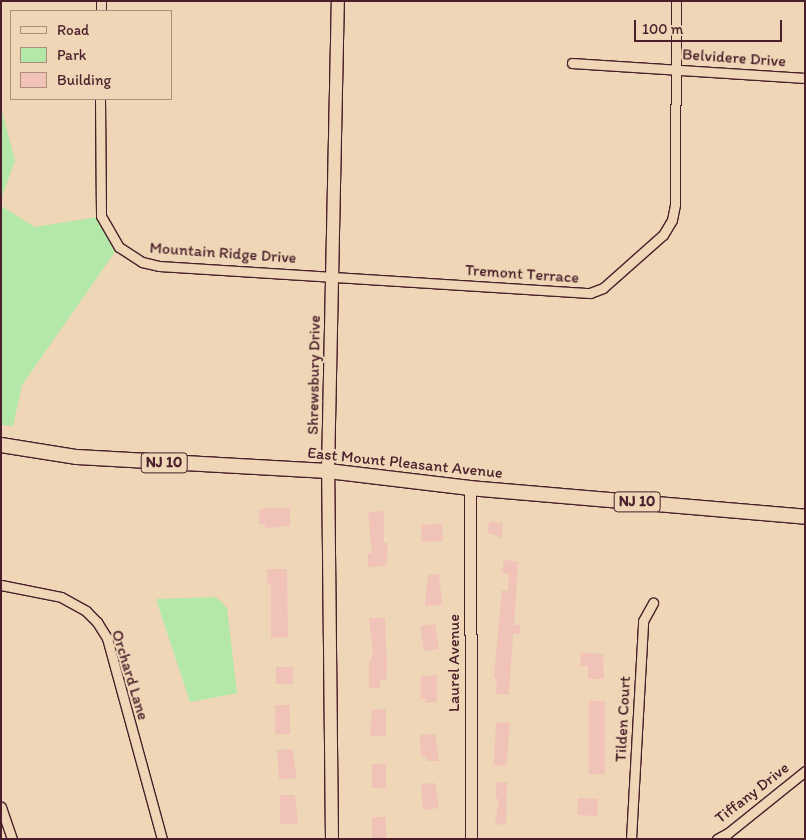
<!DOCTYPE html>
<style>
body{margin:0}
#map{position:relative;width:806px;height:840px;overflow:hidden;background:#eed6b6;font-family:Itim,sans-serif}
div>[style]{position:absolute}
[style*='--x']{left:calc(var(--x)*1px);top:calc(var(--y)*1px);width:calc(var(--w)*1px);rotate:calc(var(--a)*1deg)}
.green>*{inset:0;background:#b4e8a9}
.building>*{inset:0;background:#f1c2b8;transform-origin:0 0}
.roads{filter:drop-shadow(1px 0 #4a1f2b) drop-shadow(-1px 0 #4a1f2b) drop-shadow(0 1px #4a1f2b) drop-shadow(0 -1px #4a1f2b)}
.minor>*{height:9px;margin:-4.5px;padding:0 4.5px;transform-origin:4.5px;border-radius:4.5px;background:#eed6b6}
.tertiary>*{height:11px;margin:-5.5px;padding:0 5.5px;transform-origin:5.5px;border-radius:5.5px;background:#eed6b6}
.secondary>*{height:12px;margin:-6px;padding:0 6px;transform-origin:6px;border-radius:6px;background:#eed6b6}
.primary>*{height:14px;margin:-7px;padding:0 7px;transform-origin:7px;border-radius:7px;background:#eed6b6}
span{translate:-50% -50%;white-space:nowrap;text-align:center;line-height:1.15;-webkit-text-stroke:4.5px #eed6b6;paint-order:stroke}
.shield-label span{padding:1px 4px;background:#eed6b6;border:1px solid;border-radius:4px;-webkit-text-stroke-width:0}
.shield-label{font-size:15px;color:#4a1f2b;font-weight:700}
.street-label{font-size:16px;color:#4a1f2b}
.frame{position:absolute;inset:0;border:2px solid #4a1f2b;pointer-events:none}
.legend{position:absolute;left:10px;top:10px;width:162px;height:90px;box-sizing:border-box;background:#eed6b6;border:1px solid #ac8d7e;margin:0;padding:6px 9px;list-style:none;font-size:15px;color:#4a1f2b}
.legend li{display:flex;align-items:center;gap:10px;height:25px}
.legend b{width:25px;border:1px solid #ac8d7e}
.scale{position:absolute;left:634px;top:20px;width:148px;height:22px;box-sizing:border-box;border:2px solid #4a1f2b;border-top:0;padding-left:6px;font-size:15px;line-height:18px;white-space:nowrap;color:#4a1f2b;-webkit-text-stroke:4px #eed6b6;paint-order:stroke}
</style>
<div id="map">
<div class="green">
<div style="clip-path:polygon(1px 107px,15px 161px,1px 199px)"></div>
<div style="clip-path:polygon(1px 206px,35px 227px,98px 217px,117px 249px,22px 385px,13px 426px,1px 425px)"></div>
<div style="clip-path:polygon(216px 597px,227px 608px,237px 693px,190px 702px,156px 599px)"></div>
</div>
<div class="building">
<div style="clip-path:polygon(267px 508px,290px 508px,290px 526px,265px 528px,265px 524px,259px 524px,259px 510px)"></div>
<div style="clip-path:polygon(384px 511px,384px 543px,388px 543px,386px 566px,368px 567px,368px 553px,372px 553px,368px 512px)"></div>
<div style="clip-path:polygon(489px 522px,503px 523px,502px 538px,488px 533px)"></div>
<div style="left:442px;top:524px;width:17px;height:21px;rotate:87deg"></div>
<div style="clip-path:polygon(504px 560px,518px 562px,514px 625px,520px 625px,520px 634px,513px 634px,509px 695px,496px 694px,497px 678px,494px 678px,502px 590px,508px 591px,509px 574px,502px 573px)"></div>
<div style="clip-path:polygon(267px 569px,287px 569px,288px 637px,271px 638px,271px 584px,267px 584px)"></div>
<div style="clip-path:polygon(439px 574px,442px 605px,425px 606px,428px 575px)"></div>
<div style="clip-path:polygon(369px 618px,385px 618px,387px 666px,386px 680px,380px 680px,380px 688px,369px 688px,369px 664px,373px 654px)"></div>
<div style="left:435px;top:624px;width:25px;height:15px;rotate:81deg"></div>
<div style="clip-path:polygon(581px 653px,603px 654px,604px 679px,588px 679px,588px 666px,580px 666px)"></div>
<div style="left:293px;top:667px;width:17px;height:17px;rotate:90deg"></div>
<div style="clip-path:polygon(437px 675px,437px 702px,425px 703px,426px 699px,421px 698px,421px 676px)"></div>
<div style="left:589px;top:701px;width:16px;height:73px"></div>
<div style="left:275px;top:705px;width:15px;height:29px"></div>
<div style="clip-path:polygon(386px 709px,386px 736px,370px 736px,372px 710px)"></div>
<div style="clip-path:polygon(510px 722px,506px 766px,494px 765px,496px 723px)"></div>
<div style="clip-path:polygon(435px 734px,439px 761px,427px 761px,427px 757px,421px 757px,420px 735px)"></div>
<div style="clip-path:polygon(292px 749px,297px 778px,279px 779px,277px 750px)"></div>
<div style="left:372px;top:764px;width:14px;height:24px"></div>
<div style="clip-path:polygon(496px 782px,507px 782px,506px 825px,495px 824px,499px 799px,496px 799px)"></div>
<div style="clip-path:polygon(435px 783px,439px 808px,423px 810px,421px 784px)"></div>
<div style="clip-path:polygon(280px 795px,295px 795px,298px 824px,280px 824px)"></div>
<div style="left:578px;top:798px;width:20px;height:17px;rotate:3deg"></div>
<div style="left:372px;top:817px;width:14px;height:22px"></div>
</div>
<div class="roads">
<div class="minor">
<div style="--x:101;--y:11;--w:10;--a:-90"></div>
<div style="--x:572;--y:63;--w:233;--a:3.7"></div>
<div style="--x:100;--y:99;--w:117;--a:89.5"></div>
<div style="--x:101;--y:216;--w:36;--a:60"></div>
<div style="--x:119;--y:247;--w:27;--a:33"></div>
<div style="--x:142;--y:262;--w:17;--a:13"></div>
<div style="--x:159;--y:266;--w:432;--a:3.6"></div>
<div style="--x:590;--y:293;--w:14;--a:-21"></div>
<div style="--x:603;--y:288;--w:80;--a:-41.5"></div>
<div style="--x:663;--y:235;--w:17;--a:-59"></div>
<div style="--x:672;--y:220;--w:16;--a:-79"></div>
<div style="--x:675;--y:204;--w:203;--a:-89.7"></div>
<div style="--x:1;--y:585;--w:61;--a:11.3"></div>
<div style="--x:61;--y:597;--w:29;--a:29"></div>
<div style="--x:86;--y:611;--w:16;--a:45"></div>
<div style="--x:97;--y:622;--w:19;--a:58"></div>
<div style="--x:107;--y:638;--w:208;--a:74.7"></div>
<div style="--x:1;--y:807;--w:34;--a:71"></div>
<div style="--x:631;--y:839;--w:218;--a:-86.8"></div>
<div style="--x:643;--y:621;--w:21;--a:-61"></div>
<div style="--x:717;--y:839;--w:13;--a:-29"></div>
<div style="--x:728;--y:833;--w:99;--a:-38.8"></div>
</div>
<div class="tertiary">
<div style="--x:470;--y:488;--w:351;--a:89.8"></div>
</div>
<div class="secondary">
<div style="--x:332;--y:839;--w:368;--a:-90.6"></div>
<div style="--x:328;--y:471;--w:470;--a:-88.8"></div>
</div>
<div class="primary">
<div style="--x:1;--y:445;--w:77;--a:9"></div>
<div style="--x:77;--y:457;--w:251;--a:3.2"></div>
<div style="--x:328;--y:471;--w:143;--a:6.8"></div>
<div style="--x:470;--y:488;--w:336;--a:4.9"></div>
</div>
</div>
<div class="shield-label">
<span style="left:164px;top:463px">NJ 10</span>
<span style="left:637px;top:502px">NJ 10</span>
</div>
<div class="street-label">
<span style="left:734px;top:58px;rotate:4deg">Belvidere Drive</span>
<span style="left:223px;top:253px;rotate:4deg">Mountain Ridge Drive</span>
<span style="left:522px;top:274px;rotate:4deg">Tremont Terrace</span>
<span style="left:314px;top:375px;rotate:-89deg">Shrewsbury Drive</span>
<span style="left:405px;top:463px;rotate:6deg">East Mount Pleasant Avenue</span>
<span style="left:454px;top:663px;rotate:-90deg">Laurel Avenue</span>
<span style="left:130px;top:675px;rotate:73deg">Orchard Lane</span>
<span style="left:623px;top:719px;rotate:-87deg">Tilden Court</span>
<span style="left:752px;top:793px;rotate:-38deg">Tiffany Drive</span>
</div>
<div class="frame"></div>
<ul class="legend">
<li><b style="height:6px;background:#eed6b6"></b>Road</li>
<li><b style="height:14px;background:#b4e8a9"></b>Park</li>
<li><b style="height:14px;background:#f1c2b8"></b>Building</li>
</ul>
<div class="scale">100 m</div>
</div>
